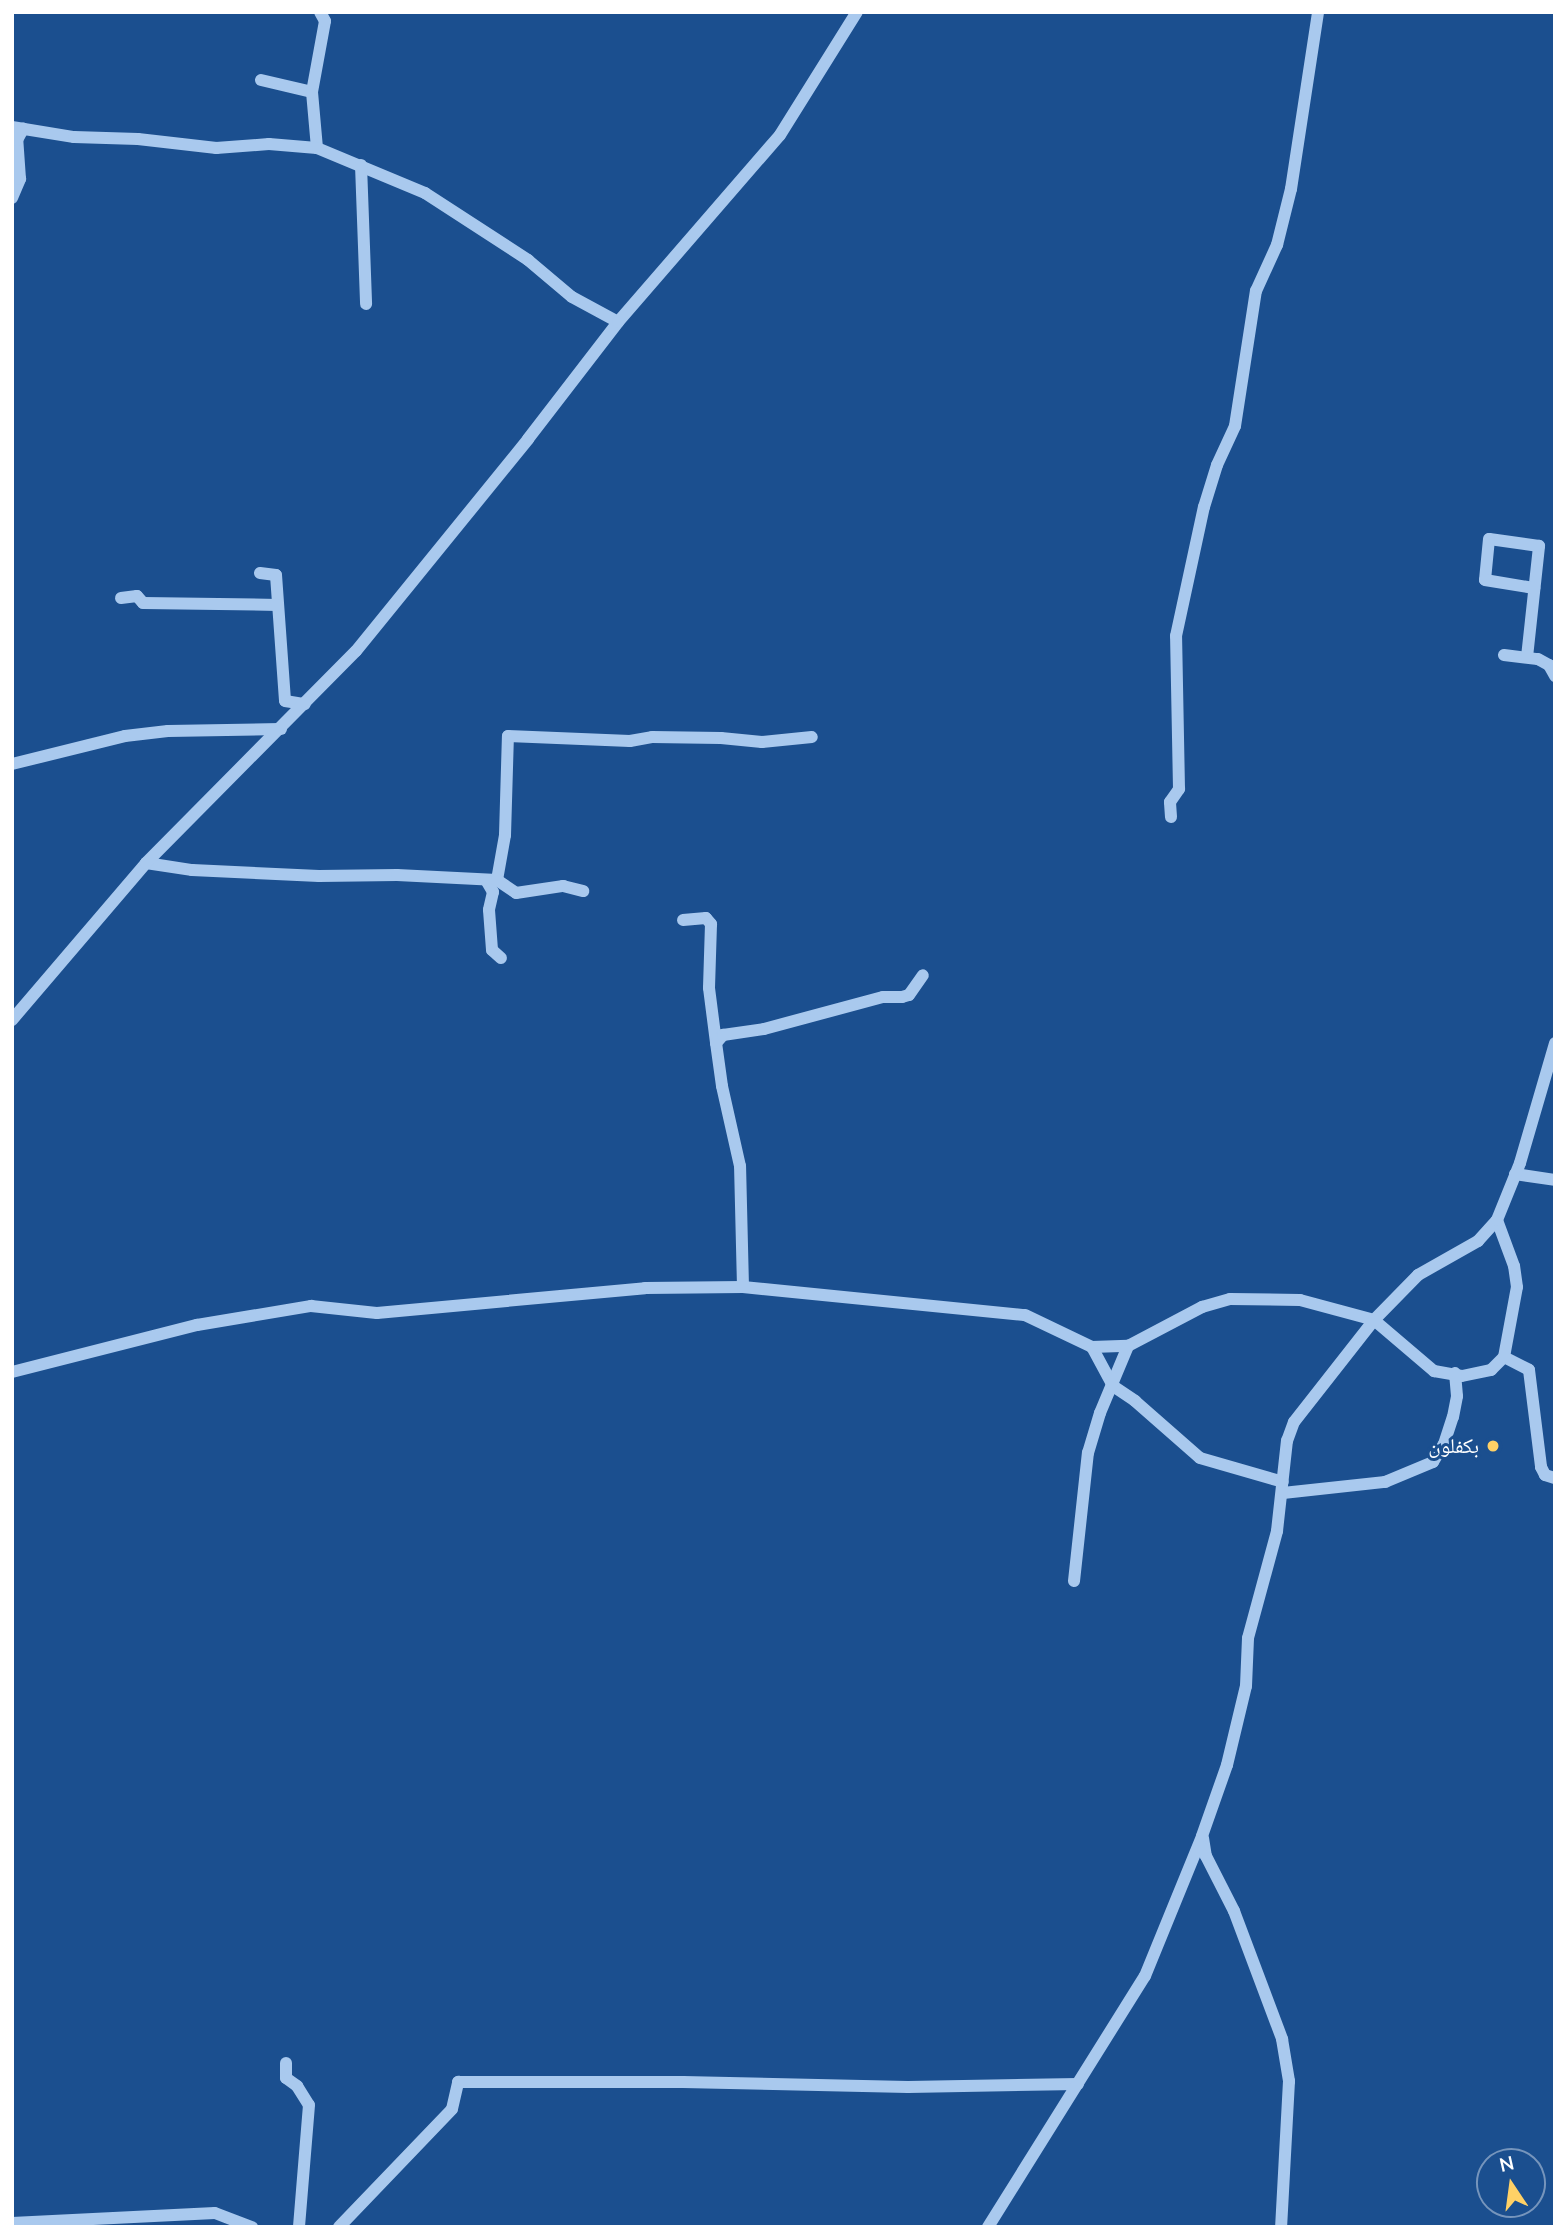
<!DOCTYPE html>
<meta charset="utf-8">
<style>
body{margin:0}
#map{position:relative;width:1567px;height:2239px;overflow:hidden;background:#1b4f8f;font-family:"Nunito Sans","Noto Naskh Arabic",sans-serif}
div>[style]{position:absolute}
[style*='--x']{left:calc(var(--x)*1px);top:calc(var(--y)*1px);width:calc(var(--w)*1px);rotate:calc(var(--a)*1deg)}
.minor>*{height:12px;margin:-6px;padding:0 6px;transform-origin:6px;border-radius:6px;background:#a9c9ee}
.dots>*{width:19px;height:19px;translate:-50% -50%;box-sizing:border-box;border:4px solid #1b4f8f;border-radius:50%}
span{translate:-50% -50%;white-space:nowrap;text-align:center;line-height:1.15;-webkit-text-stroke:6px #1b4f8f;paint-order:stroke}
.poi-label{font-size:21px;color:#fff}
.right{translate:-100% -50%;text-align:right}
.frame{position:absolute;inset:0;border:14px solid #fff;pointer-events:none}
.north{position:absolute;left:1476px;top:2148px;width:70px;height:70px;box-sizing:border-box;background:#1b4f8f;border:2px solid #7695bc;border-radius:50%;rotate:347deg;font-size:19px;font-weight:700;line-height:28px;text-align:center;color:#fff}
.north::after{content:'';display:block;margin:auto;width:24px;height:32px;background:#ffd166;clip-path:polygon(50% 0,100% 100%,50% 72%,0 100%)}
</style>
<div id="map">
<div class="minor">
<div style="--x:261;--y:80;--w:52;--a:13.2"></div>
<div style="--x:312;--y:92;--w:56;--a:84.9"></div>
<div style="--x:312;--y:92;--w:72;--a:-79.6"></div>
<div style="--x:325;--y:21;--w:10;--a:-119"></div>
<div style="--x:12;--y:127;--w:63;--a:9.2"></div>
<div style="--x:74;--y:137;--w:64;--a:1.8"></div>
<div style="--x:138;--y:139;--w:79;--a:6.6"></div>
<div style="--x:216;--y:148;--w:53;--a:-4.3"></div>
<div style="--x:269;--y:144;--w:48;--a:4.8"></div>
<div style="--x:317;--y:148;--w:117;--a:22.6"></div>
<div style="--x:425;--y:193;--w:123;--a:33"></div>
<div style="--x:528;--y:260;--w:57;--a:40.1"></div>
<div style="--x:572;--y:297;--w:52;--a:28.5"></div>
<div style="--x:361;--y:165;--w:139;--a:87.9"></div>
<div style="--x:12;--y:198;--w:21;--a:-67"></div>
<div style="--x:20;--y:179;--w:39;--a:-94"></div>
<div style="--x:17;--y:140;--w:13;--a:-61"></div>
<div style="--x:260;--y:573;--w:16;--a:7"></div>
<div style="--x:276;--y:575;--w:126;--a:85.9"></div>
<div style="--x:285;--y:701;--w:20;--a:9"></div>
<div style="--x:121;--y:598;--w:16;--a:-7"></div>
<div style="--x:137;--y:596;--w:9;--a:49"></div>
<div style="--x:143;--y:603;--w:135;--a:0.8"></div>
<div style="--x:1504;--y:655;--w:34;--a:7"></div>
<div style="--x:1538;--y:659;--w:13;--a:29"></div>
<div style="--x:1549;--y:665;--w:13;--a:61"></div>
<div style="--x:1527;--y:657;--w:112;--a:-83.8"></div>
<div style="--x:1539;--y:546;--w:50;--a:-172"></div>
<div style="--x:1489;--y:539;--w:41;--a:95.6"></div>
<div style="--x:1485;--y:580;--w:50;--a:9.3"></div>
<div style="--x:12;--y:764;--w:116;--a:-13.9"></div>
<div style="--x:125;--y:736;--w:43;--a:-6.6"></div>
<div style="--x:168;--y:731;--w:113;--a:-1"></div>
<div style="--x:1171;--y:817;--w:15;--a:-94"></div>
<div style="--x:1170;--y:802;--w:16;--a:-55"></div>
<div style="--x:1179;--y:789;--w:153;--a:-91.1"></div>
<div style="--x:1176;--y:636;--w:132;--a:-77.8"></div>
<div style="--x:1204;--y:507;--w:44;--a:-72.8"></div>
<div style="--x:1217;--y:465;--w:43;--a:-65.2"></div>
<div style="--x:1235;--y:426;--w:137;--a:-81.2"></div>
<div style="--x:1256;--y:291;--w:51;--a:-65.5"></div>
<div style="--x:1277;--y:245;--w:58;--a:-76"></div>
<div style="--x:1291;--y:189;--w:179;--a:-81.3"></div>
<div style="--x:146;--y:863;--w:47;--a:8.7"></div>
<div style="--x:192;--y:870;--w:127;--a:2.7"></div>
<div style="--x:319;--y:876;--w:78;--a:-0.7"></div>
<div style="--x:397;--y:875;--w:100;--a:2.9"></div>
<div style="--x:497;--y:880;--w:46;--a:-79.9"></div>
<div style="--x:505;--y:835;--w:99;--a:-88.3"></div>
<div style="--x:508;--y:736;--w:122;--a:2.3"></div>
<div style="--x:630;--y:741;--w:22;--a:-10"></div>
<div style="--x:652;--y:737;--w:69;--a:0.8"></div>
<div style="--x:721;--y:738;--w:41;--a:5.6"></div>
<div style="--x:762;--y:742;--w:50;--a:-5.7"></div>
<div style="--x:486;--y:880;--w:14;--a:60"></div>
<div style="--x:493;--y:892;--w:18;--a:103"></div>
<div style="--x:489;--y:910;--w:40;--a:85.7"></div>
<div style="--x:492;--y:950;--w:12;--a:42"></div>
<div style="--x:497;--y:880;--w:23;--a:34"></div>
<div style="--x:516;--y:893;--w:48;--a:-8.5"></div>
<div style="--x:563;--y:886;--w:21;--a:14"></div>
<div style="--x:683;--y:920;--w:23;--a:-5"></div>
<div style="--x:706;--y:918;--w:8;--a:50"></div>
<div style="--x:711;--y:924;--w:64;--a:91.8"></div>
<div style="--x:709;--y:988;--w:55;--a:82.7"></div>
<div style="--x:12;--y:1020;--w:206;--a:-49.5"></div>
<div style="--x:146;--y:863;--w:298;--a:-45.3"></div>
<div style="--x:356;--y:651;--w:273;--a:-50.9"></div>
<div style="--x:528;--y:439;--w:148;--a:-52.4"></div>
<div style="--x:618;--y:322;--w:247;--a:-49.1"></div>
<div style="--x:780;--y:135;--w:145;--a:-58"></div>
<div style="--x:1515;--y:1174;--w:40;--a:8.5"></div>
<div style="--x:743;--y:1287;--w:121;--a:-91.4"></div>
<div style="--x:740;--y:1166;--w:82;--a:-102.7"></div>
<div style="--x:722;--y:1086;--w:43;--a:-97.9"></div>
<div style="--x:716;--y:1043;--w:11;--a:-49"></div>
<div style="--x:723;--y:1035;--w:41;--a:-8.3"></div>
<div style="--x:764;--y:1029;--w:123;--a:-15.1"></div>
<div style="--x:883;--y:997;--w:19;--a:0"></div>
<div style="--x:902;--y:997;--w:7;--a:-16"></div>
<div style="--x:909;--y:995;--w:24;--a:-55"></div>
<div style="--x:1092;--y:1347;--w:44;--a:61.7"></div>
<div style="--x:1113;--y:1386;--w:27;--a:34"></div>
<div style="--x:1135;--y:1401;--w:86;--a:41.2"></div>
<div style="--x:1200;--y:1458;--w:86;--a:16.1"></div>
<div style="--x:1504;--y:1357;--w:28;--a:27"></div>
<div style="--x:1529;--y:1370;--w:98;--a:82.9"></div>
<div style="--x:1541;--y:1467;--w:9;--a:63"></div>
<div style="--x:1545;--y:1475;--w:10;--a:17"></div>
<div style="--x:12;--y:1372;--w:191;--a:-14.3"></div>
<div style="--x:197;--y:1325;--w:116;--a:-9.5"></div>
<div style="--x:311;--y:1306;--w:66;--a:6.1"></div>
<div style="--x:377;--y:1313;--w:269;--a:-5.3"></div>
<div style="--x:645;--y:1288;--w:98;--a:-0.6"></div>
<div style="--x:743;--y:1287;--w:283;--a:5.7"></div>
<div style="--x:1025;--y:1315;--w:74;--a:25.5"></div>
<div style="--x:1092;--y:1347;--w:36;--a:-2"></div>
<div style="--x:1128;--y:1346;--w:84;--a:-27.8"></div>
<div style="--x:1202;--y:1307;--w:29;--a:-16"></div>
<div style="--x:1230;--y:1299;--w:70;--a:0.8"></div>
<div style="--x:1300;--y:1300;--w:77;--a:15.1"></div>
<div style="--x:1374;--y:1320;--w:79;--a:40.4"></div>
<div style="--x:1434;--y:1371;--w:28;--a:10"></div>
<div style="--x:1462;--y:1376;--w:30;--a:-12"></div>
<div style="--x:1491;--y:1370;--w:18;--a:-45"></div>
<div style="--x:1504;--y:1357;--w:71;--a:-79.5"></div>
<div style="--x:1517;--y:1287;--w:21;--a:-98"></div>
<div style="--x:1514;--y:1266;--w:49;--a:-110.3"></div>
<div style="--x:1283;--y:1493;--w:103;--a:-6.2"></div>
<div style="--x:1385;--y:1482;--w:52;--a:-22.6"></div>
<div style="--x:1433;--y:1462;--w:21;--a:-59"></div>
<div style="--x:1444;--y:1444;--w:28;--a:-72"></div>
<div style="--x:1453;--y:1417;--w:21;--a:-79"></div>
<div style="--x:1457;--y:1396;--w:23;--a:-95"></div>
<div style="--x:1074;--y:1581;--w:129;--a:-83.8"></div>
<div style="--x:1088;--y:1453;--w:42;--a:-73.3"></div>
<div style="--x:1100;--y:1413;--w:73;--a:-67.3"></div>
<div style="--x:1203;--y:1838;--w:18;--a:81"></div>
<div style="--x:1206;--y:1856;--w:62;--a:63"></div>
<div style="--x:1234;--y:1911;--w:137;--a:69.4"></div>
<div style="--x:1282;--y:2039;--w:43;--a:80.5"></div>
<div style="--x:1289;--y:2081;--w:146;--a:93.1"></div>
<div style="--x:286;--y:2063;--w:15;--a:90"></div>
<div style="--x:286;--y:2078;--w:14;--a:36"></div>
<div style="--x:297;--y:2086;--w:22;--a:58"></div>
<div style="--x:309;--y:2105;--w:122;--a:94.7"></div>
<div style="--x:12;--y:2223;--w:203;--a:-2.8"></div>
<div style="--x:215;--y:2213;--w:40;--a:21"></div>
<div style="--x:339;--y:2227;--w:163;--a:-46.2"></div>
<div style="--x:452;--y:2109;--w:28;--a:-77"></div>
<div style="--x:458;--y:2082;--w:225;--a:0"></div>
<div style="--x:683;--y:2082;--w:225;--a:1.3"></div>
<div style="--x:908;--y:2087;--w:170;--a:-1"></div>
<div style="--x:988;--y:2227;--w:296;--a:-58"></div>
<div style="--x:1145;--y:1976;--w:151;--a:-67.8"></div>
<div style="--x:1202;--y:1836;--w:75;--a:-70.6"></div>
<div style="--x:1227;--y:1765;--w:81;--a:-76.5"></div>
<div style="--x:1246;--y:1686;--w:48;--a:-87.6"></div>
<div style="--x:1248;--y:1638;--w:111;--a:-74.8"></div>
<div style="--x:1277;--y:1531;--w:91;--a:-83.7"></div>
<div style="--x:1287;--y:1441;--w:20;--a:-70"></div>
<div style="--x:1294;--y:1422;--w:130;--a:-51.9"></div>
<div style="--x:1374;--y:1320;--w:63;--a:-45.6"></div>
<div style="--x:1418;--y:1275;--w:69;--a:-29.5"></div>
<div style="--x:1478;--y:1241;--w:28;--a:-48"></div>
<div style="--x:1497;--y:1220;--w:61;--a:-68"></div>
<div style="--x:1520;--y:1163;--w:125;--a:-73.7"></div>
</div>
<div class="dots">
<div style="left:1493px;top:1446px;background:#ffd166"></div>
</div>
<div class="poi-label">
<span class="right" style="left:1479px;top:1446px">بكفلون</span>
</div>
<div class="frame"></div>
<div class="north">N</div>
</div>
